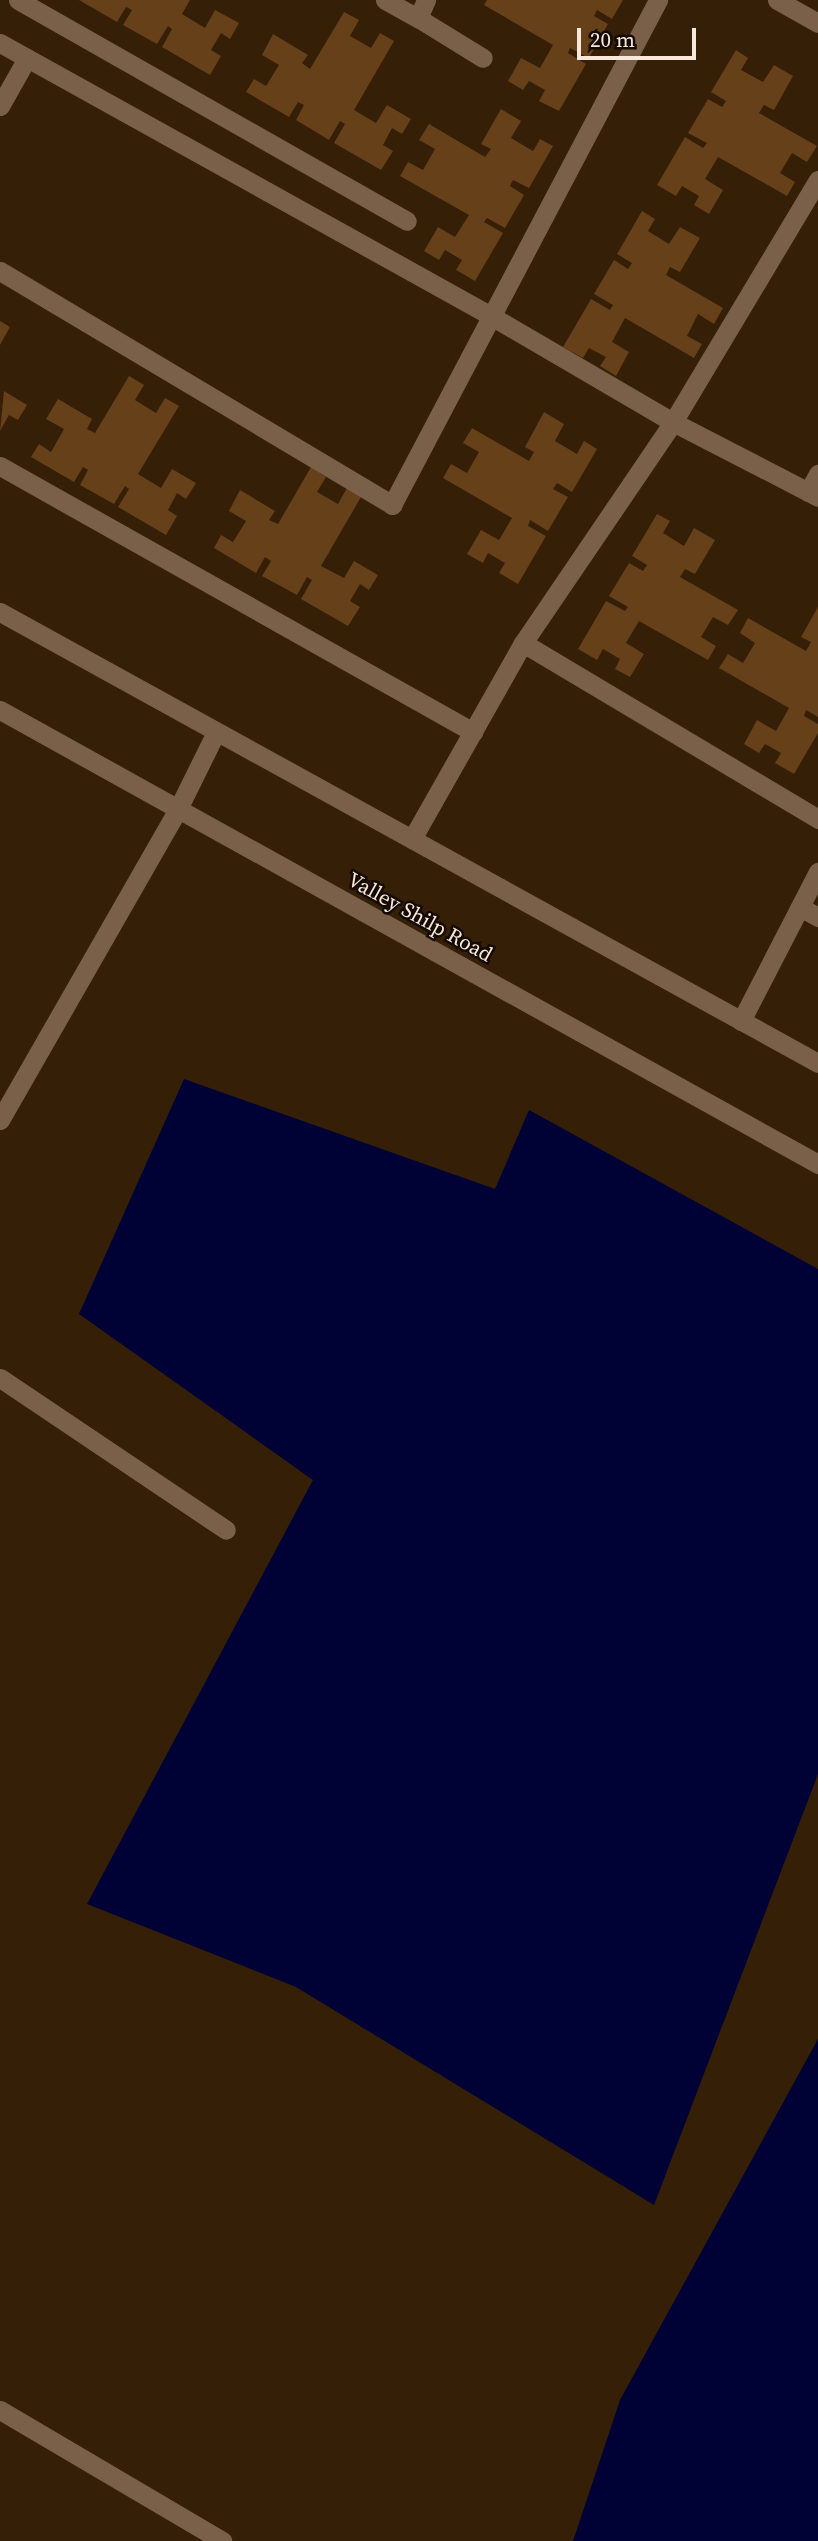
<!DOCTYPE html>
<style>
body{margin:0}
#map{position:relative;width:818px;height:2541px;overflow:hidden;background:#351f07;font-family:"Source Serif 4",serif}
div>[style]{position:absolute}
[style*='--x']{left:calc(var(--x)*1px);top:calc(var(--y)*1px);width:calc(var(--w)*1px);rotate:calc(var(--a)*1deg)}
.water>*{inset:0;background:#000235}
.building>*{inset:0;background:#654019}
.minor>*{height:19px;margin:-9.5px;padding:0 9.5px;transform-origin:9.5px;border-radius:9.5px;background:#7a6048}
.tertiary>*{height:19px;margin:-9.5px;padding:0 9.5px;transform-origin:9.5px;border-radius:9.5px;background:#7a6048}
span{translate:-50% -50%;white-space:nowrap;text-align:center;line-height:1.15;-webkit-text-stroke:5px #150b04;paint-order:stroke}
.street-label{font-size:21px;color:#f8e8db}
.scale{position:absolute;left:577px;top:28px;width:119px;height:32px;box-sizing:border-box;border:4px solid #f8e8db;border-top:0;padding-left:9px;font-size:21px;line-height:24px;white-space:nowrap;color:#f8e8db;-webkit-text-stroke:5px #150b04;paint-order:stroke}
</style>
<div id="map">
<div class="water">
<div style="clip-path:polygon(184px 1079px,495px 1189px,529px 1110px,818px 1269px,818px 1774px,654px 2205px,296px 1987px,87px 1904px,313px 1480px,79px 1314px)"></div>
<div style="clip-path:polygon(818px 2039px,818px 2541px,573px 2541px,620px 2400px)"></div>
</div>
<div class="building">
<div style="clip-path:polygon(79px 0,190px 0,182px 14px,205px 28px,215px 10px,239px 23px,230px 39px,221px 33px,211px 50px,221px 56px,210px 75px,162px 47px,172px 29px,168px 26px,157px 44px,123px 25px,132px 10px,126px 7px,117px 22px)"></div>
<div style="clip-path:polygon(487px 0,623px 0,612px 19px,597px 10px,594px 16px,608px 24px,589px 58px,570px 48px,568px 53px,586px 64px,559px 111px,539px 101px,545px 90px,529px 81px,523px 90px,508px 81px,521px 58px,540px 68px,553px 45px,484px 5px)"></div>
<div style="clip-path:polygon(344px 12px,359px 20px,350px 36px,371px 48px,380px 33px,394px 41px,354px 110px,376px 123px,387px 105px,411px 119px,402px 134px,392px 128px,383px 145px,393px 151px,381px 170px,334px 143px,345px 124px,340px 121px,329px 140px,296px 120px,304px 105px,298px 102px,289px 117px,246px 92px,254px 79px,266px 86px,279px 65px,262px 55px,273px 34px,308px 55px,302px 63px,310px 69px)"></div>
<div style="clip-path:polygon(736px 50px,748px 58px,741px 70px,763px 82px,774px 65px,793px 76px,774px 110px,764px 105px,759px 113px,817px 146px,807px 162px,792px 153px,780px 173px,795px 182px,787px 196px,718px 157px,705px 179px,723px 190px,709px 214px,694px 205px,699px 196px,682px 186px,676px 196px,657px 185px,685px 137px,703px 148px,707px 143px,688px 133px,708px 99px,722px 107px,726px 101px,711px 92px)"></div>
<div style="clip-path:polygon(501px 109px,521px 121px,511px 138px,533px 151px,540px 139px,553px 146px,529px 188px,513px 180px,510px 186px,524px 195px,505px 228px,487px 218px,484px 222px,503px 233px,475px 281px,456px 270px,462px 260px,445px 250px,439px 260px,424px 251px,438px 227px,455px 237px,469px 215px,400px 176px,408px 162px,423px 170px,435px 149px,419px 140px,429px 124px,485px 157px,491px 149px,481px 144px)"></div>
<div style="clip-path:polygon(642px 211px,655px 219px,648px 231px,669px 244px,680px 227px,700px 238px,680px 272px,670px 267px,666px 275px,723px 308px,714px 324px,698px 314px,687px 336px,702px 344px,694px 358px,625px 318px,612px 342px,629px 352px,616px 376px,600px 366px,606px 357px,589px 348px,583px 358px,563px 347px,591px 299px,610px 310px,613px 305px,594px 294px,614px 260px,628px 269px,632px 263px,617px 254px)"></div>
<div style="clip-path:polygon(0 321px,10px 327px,0 345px)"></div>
<div style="clip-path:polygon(129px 376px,144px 385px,135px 400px,156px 413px,165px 398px,179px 406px,138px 474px,161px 488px,172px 469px,196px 483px,186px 499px,177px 493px,168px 510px,177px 516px,166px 535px,118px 507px,129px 489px,125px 486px,114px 504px,80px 485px,88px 470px,83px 467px,74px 482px,31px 457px,39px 444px,51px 452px,64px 429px,46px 419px,58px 399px,92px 419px,87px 429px,95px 433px)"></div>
<div style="clip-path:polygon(4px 391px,27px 405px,18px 420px,9px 415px,0 431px)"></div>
<div style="clip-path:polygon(544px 412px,564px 424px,555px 441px,577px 454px,584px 441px,597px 449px,572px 492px,557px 483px,553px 489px,568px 497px,548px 531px,530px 520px,528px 526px,546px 536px,518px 584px,499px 573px,505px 563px,488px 553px,483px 563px,467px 554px,481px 530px,499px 540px,512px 518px,443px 478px,451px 464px,467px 473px,479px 452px,463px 443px,472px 428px,529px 461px,534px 452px,525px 447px)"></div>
<div style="clip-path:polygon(311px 467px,326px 477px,317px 492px,338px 504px,347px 488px,361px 497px,321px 566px,344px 578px,354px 561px,378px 575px,369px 590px,360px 584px,350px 601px,360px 607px,348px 626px,301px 599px,312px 580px,307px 577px,297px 595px,262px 576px,271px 561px,265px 557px,256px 573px,214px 548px,221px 535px,233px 542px,246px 521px,229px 511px,240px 490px,275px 511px,269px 520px,278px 524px)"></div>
<div style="clip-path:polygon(657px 514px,670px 521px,663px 533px,684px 546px,694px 528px,715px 540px,695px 574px,685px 569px,680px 577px,738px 610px,728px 625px,713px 617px,701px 637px,716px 646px,708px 660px,639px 621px,626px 643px,644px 654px,630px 677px,615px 669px,620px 659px,603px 649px,597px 660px,578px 649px,606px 601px,625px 611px,628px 607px,609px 596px,629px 563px,643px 571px,647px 565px,632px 556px)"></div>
<div style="clip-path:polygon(818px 607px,818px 717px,806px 710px,804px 716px,818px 724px,818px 733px,794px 774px,775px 763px,781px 753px,765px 744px,759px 753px,744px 744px,757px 720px,776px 731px,789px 708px,719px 668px,728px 654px,743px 663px,755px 643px,740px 633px,748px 618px,806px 651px,811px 642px,801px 637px)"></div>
</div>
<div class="minor">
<div style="--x:18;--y:0;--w:447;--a:29.6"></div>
<div style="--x:385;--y:0;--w:38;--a:29"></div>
<div style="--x:418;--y:18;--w:20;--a:-66"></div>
<div style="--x:777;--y:0;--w:47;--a:29.3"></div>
<div style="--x:418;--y:18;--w:76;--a:31.6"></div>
<div style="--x:0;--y:43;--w:564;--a:29.06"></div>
<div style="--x:493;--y:317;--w:208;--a:30.3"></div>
<div style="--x:673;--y:422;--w:163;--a:27.3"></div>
<div style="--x:0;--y:106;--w:55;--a:-60.6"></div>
<div style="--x:0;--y:271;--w:457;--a:30.8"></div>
<div style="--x:392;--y:505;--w:571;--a:-62.22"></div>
<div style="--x:0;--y:466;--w:543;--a:29.35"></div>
<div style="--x:808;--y:492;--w:21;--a:-61"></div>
<div style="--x:523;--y:643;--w:344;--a:30.8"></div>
<div style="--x:412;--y:839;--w:225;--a:-60.5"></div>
<div style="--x:523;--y:643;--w:267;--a:-55.8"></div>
<div style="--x:673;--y:422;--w:282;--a:-59.1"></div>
<div style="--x:800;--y:907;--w:21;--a:29"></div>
<div style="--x:741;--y:1021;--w:168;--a:-62.7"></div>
<div style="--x:0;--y:1120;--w:358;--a:-60.2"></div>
<div style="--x:178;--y:809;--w:86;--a:-63.7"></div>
<div style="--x:0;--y:1378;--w:272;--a:33.9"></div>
<div style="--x:0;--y:2410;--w:258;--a:30.5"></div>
</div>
<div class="tertiary">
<div style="--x:0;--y:612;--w:934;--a:28.87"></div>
<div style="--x:0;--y:710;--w:936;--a:29.03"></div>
</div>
<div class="street-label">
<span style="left:420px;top:917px;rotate:29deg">Valley Shilp Road</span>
</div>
<div class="scale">20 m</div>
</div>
